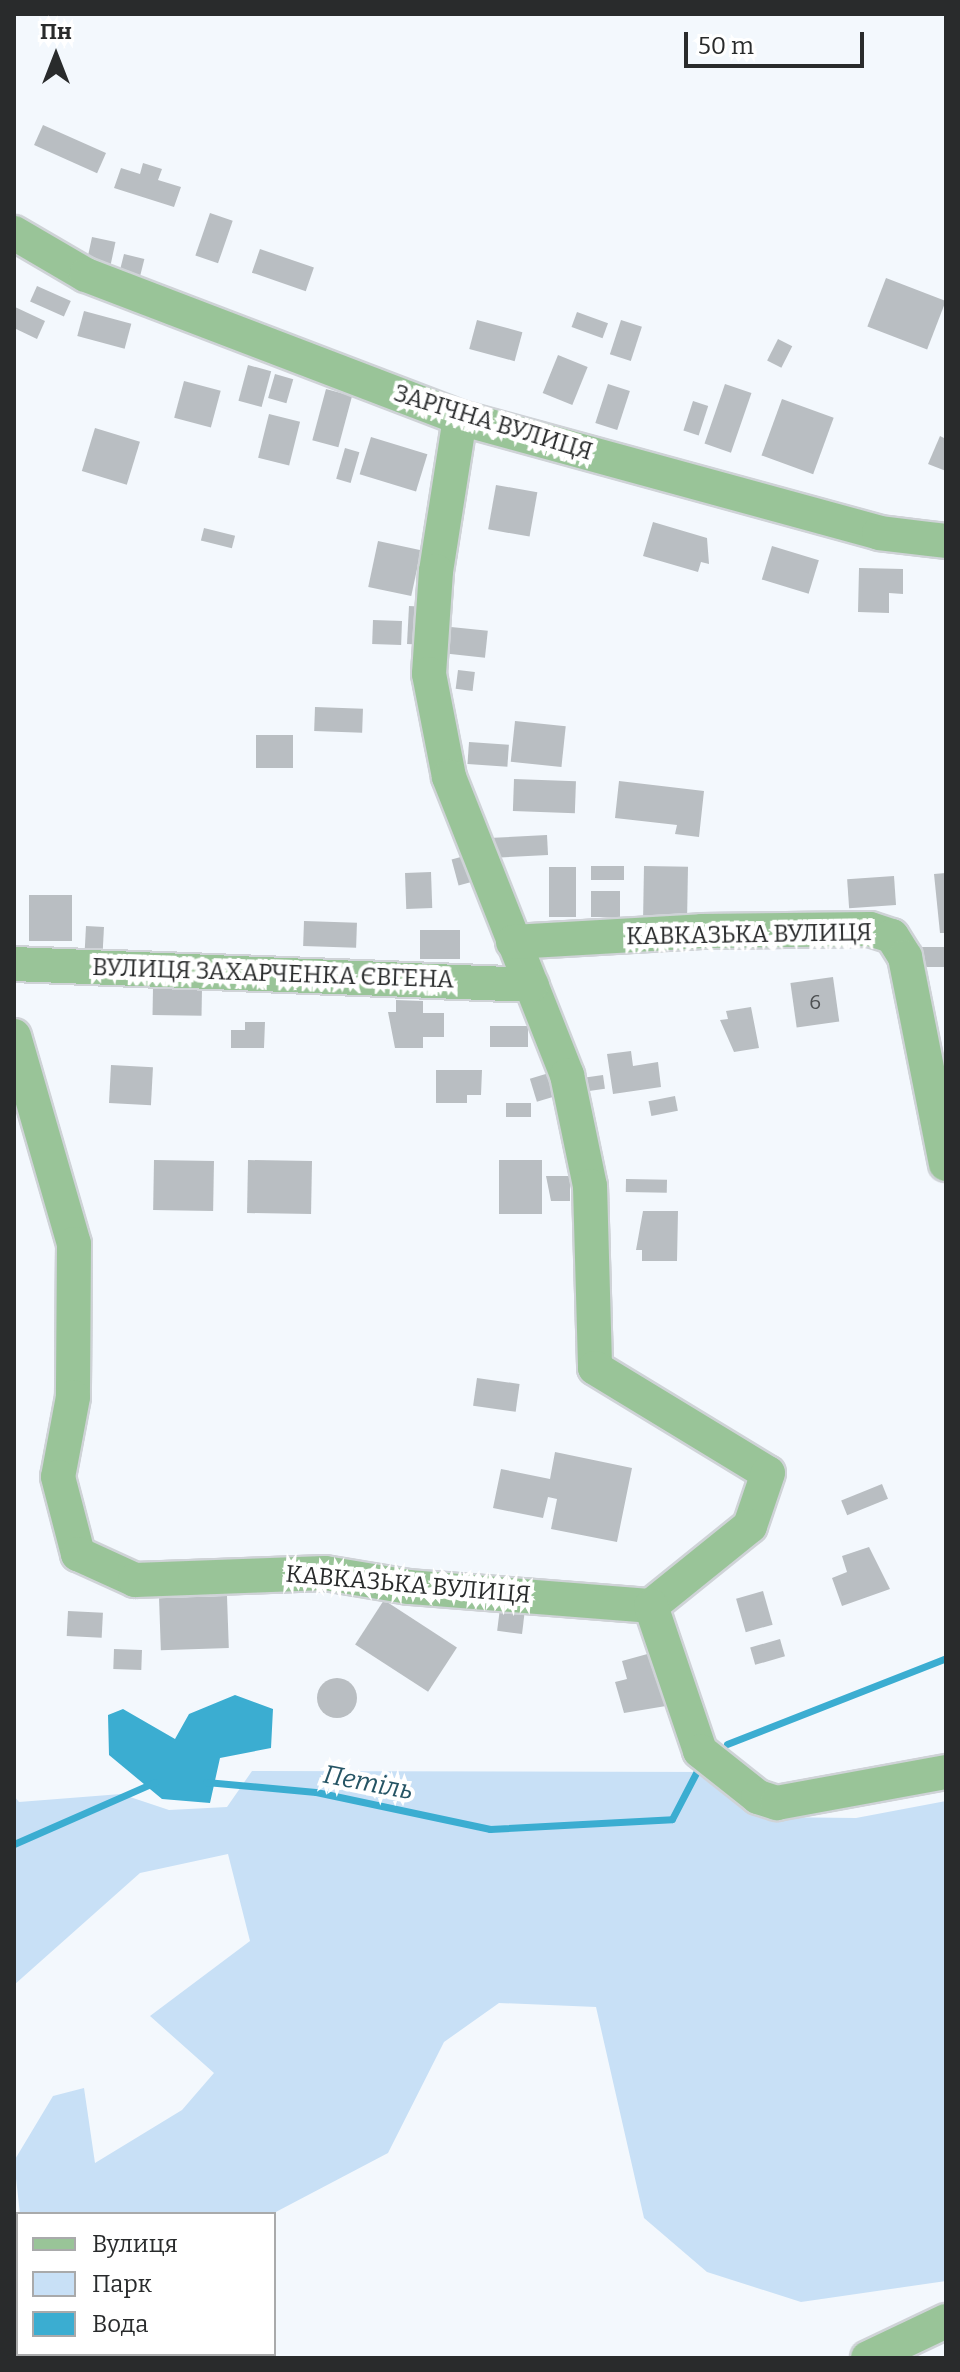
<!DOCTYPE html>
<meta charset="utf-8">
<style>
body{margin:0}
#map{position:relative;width:960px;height:2372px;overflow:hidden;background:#f3f8fd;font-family:Bitter,serif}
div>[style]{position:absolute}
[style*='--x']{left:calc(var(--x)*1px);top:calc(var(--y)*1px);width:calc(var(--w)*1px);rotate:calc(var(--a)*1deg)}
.green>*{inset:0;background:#c8e0f6}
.water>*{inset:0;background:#3badd1}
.stream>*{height:7px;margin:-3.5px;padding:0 3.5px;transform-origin:3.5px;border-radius:3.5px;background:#3badd1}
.building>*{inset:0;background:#b9bec2;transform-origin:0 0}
.round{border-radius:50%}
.roads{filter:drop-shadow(2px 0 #cfd3d7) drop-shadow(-2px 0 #cfd3d7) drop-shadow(0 2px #cfd3d7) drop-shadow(0 -2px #cfd3d7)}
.minor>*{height:34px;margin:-17px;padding:0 17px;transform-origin:17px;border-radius:17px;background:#99c498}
span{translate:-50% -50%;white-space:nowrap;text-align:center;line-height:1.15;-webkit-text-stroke:8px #fff;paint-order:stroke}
.number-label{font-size:20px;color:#4d5052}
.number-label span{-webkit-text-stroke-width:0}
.street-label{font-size:24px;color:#292b2c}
.water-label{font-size:26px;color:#255464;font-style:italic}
.frame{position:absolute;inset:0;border:16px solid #292b2c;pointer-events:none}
.legend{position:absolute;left:16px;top:2212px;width:260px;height:144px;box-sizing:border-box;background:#fff;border:2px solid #a9aaab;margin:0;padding:10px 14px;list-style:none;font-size:24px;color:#292b2c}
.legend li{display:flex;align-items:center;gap:16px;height:40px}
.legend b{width:40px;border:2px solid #a9aaab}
.north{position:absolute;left:16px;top:16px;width:80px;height:80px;-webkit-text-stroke:6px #fff;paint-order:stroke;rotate:0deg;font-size:22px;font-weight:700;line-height:32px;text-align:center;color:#292b2c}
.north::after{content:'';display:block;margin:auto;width:28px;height:36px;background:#292b2c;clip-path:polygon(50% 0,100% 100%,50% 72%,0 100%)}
.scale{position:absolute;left:684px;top:32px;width:180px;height:36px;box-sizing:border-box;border:4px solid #292b2c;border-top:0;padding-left:10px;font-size:24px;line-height:28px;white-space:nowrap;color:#292b2c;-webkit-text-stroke:6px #fff;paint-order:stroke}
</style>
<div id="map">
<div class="green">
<div style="clip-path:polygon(252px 1771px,709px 1772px,769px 1817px,856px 1818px,946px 1801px,946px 2281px,801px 2302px,707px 2272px,644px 2218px,596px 2007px,499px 2003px,444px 2042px,388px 2153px,272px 2214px,20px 2214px,14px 2161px,53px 2096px,84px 2088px,95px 2163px,182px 2110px,214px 2073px,150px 2016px,250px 1941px,228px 1854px,140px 1873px,14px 1985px,14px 1796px,19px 1802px,121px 1794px,169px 1810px,227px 1807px)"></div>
</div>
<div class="water">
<div style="clip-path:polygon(235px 1695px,273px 1709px,271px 1748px,220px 1758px,210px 1803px,162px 1799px,109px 1755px,108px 1715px,123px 1709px,175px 1739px,189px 1714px)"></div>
</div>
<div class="stream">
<div style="--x:727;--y:1744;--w:235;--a:-21.4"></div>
<div style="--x:206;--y:1782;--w:110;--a:5.2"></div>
<div style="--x:316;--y:1792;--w:178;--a:12"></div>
<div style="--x:490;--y:1829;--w:182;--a:-3.1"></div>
<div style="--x:672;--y:1819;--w:54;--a:-62.5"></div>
<div style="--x:14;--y:1844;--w:154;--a:-23.7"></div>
</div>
<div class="building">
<div style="left:43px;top:125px;width:69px;height:22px;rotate:24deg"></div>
<div style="clip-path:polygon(143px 163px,162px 169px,158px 180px,181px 187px,174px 207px,114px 188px,121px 168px,140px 174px)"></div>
<div style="left:210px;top:213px;width:24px;height:45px;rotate:19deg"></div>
<div style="left:92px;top:237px;width:24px;height:25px;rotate:12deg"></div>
<div style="left:260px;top:249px;width:57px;height:25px;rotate:19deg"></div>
<div style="left:124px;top:254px;width:21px;height:21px;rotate:14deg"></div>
<div style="left:886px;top:278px;width:64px;height:52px;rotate:21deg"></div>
<div style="left:37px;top:286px;width:37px;height:17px;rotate:24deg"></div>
<div style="clip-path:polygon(15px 307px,45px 321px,37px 339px,14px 328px)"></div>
<div style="left:84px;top:311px;width:49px;height:26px;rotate:15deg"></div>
<div style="left:577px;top:312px;width:33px;height:16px;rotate:20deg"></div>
<div style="left:477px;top:320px;width:47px;height:30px;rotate:15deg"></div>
<div style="left:621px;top:320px;width:22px;height:36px;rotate:18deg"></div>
<div style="left:778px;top:339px;width:16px;height:24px;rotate:27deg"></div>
<div style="left:558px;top:355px;width:32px;height:41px;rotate:22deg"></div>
<div style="left:248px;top:365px;width:24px;height:37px;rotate:15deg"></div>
<div style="left:275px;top:374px;width:19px;height:25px;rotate:16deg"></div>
<div style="left:184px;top:381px;width:38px;height:38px;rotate:15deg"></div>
<div style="left:608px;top:384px;width:23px;height:41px;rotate:18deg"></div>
<div style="left:725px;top:384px;width:28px;height:63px;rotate:19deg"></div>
<div style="left:326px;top:389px;width:27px;height:53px;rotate:15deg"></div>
<div style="left:782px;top:399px;width:55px;height:60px;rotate:20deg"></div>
<div style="left:693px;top:401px;width:16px;height:31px;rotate:18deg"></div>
<div style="left:269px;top:414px;width:32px;height:45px;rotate:14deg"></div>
<div style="left:95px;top:428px;width:47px;height:45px;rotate:17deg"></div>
<div style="clip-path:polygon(940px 436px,946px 439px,946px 471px,928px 464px)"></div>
<div style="left:371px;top:437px;width:59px;height:39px;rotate:17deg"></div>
<div style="left:345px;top:448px;width:15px;height:32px;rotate:16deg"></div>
<div style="left:496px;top:485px;width:42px;height:45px;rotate:10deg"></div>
<div style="clip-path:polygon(653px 522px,707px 538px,709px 564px,701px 562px,698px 572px,643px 556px)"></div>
<div style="left:204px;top:528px;width:32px;height:13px;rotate:14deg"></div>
<div style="left:378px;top:541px;width:44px;height:47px;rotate:12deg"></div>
<div style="left:772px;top:546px;width:49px;height:35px;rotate:17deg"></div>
<div style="clip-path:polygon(859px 568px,903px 569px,903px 594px,889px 593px,889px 613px,858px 612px)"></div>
<div style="left:409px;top:606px;width:20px;height:38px;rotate:3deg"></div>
<div style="left:373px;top:620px;width:29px;height:24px;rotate:2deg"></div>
<div style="left:451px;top:627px;width:37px;height:27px;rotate:6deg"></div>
<div style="left:458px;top:670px;width:17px;height:19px;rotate:7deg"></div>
<div style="left:315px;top:707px;width:48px;height:24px;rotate:2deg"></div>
<div style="left:515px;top:721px;width:51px;height:41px;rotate:6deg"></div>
<div style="left:256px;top:735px;width:37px;height:33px"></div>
<div style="left:469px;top:742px;width:40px;height:22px;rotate:4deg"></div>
<div style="left:514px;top:779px;width:62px;height:32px;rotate:2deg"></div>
<div style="clip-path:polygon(619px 781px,704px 791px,699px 837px,675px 834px,677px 825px,615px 818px)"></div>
<div style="left:547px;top:835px;width:20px;height:53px;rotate:87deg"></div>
<div style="left:468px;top:855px;width:27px;height:17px;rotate:75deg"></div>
<div style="left:591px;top:866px;width:33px;height:14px"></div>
<div style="left:644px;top:866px;width:44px;height:53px;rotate:1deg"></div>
<div style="left:549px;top:867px;width:27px;height:50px"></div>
<div style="left:431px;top:872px;width:36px;height:26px;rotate:88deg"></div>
<div style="clip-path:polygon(946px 873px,946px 933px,940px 933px,934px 874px)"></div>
<div style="left:894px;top:876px;width:29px;height:47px;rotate:86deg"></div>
<div style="left:591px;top:891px;width:29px;height:26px"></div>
<div style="left:29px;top:895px;width:43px;height:46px"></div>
<div style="left:304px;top:921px;width:53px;height:25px;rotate:2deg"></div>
<div style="left:86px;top:926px;width:18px;height:32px;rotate:3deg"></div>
<div style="left:420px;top:930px;width:40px;height:29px"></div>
<div style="left:946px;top:947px;width:20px;height:27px;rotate:90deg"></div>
<div style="left:833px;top:977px;width:45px;height:43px;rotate:82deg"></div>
<div style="left:153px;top:988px;width:49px;height:27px;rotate:1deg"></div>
<div style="clip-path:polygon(396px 1000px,423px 1001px,423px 1013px,444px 1013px,444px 1037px,423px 1037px,423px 1048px,395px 1048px,388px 1012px,396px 1012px)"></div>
<div style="clip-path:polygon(751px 1007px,759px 1048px,734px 1052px,720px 1020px,728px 1019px,726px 1011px)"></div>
<div style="clip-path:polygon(245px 1022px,265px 1022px,264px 1048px,231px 1048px,231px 1030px,245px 1030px)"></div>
<div style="left:490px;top:1026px;width:38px;height:21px"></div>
<div style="clip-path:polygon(631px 1051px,633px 1066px,658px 1062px,661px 1087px,613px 1094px,607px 1054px)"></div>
<div style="left:111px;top:1065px;width:42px;height:38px;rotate:3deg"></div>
<div style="clip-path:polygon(436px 1070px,482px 1070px,481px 1095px,467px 1095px,467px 1103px,436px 1103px)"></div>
<div style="left:549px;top:1073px;width:24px;height:20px;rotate:73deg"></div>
<div style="left:603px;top:1075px;width:14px;height:25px;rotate:82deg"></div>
<div style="left:675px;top:1096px;width:15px;height:27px;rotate:79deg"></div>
<div style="left:506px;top:1103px;width:25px;height:14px"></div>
<div style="left:154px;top:1160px;width:60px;height:50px;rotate:1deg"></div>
<div style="left:248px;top:1160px;width:64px;height:53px;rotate:1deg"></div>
<div style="left:499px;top:1160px;width:43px;height:54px"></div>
<div style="clip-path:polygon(546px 1176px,570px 1176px,570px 1201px,551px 1201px)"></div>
<div style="left:626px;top:1179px;width:41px;height:13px;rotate:1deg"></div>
<div style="clip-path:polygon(643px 1211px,678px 1211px,677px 1261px,642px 1261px,642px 1250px,636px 1250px)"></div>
<div style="left:477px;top:1378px;width:43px;height:28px;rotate:8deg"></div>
<div style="clip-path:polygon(555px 1452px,632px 1468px,617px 1542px,551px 1529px,557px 1499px,548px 1497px,543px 1518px,493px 1508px,501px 1469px,550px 1479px)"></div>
<div style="left:882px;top:1484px;width:16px;height:44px;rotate:68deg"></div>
<div style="clip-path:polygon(869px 1547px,890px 1589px,842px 1606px,832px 1578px,847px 1572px,842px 1556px)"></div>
<div style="left:763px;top:1591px;width:35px;height:28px;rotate:74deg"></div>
<div style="left:227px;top:1596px;width:52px;height:68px;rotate:88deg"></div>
<div style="left:384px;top:1600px;width:87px;height:53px;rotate:33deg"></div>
<div style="left:500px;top:1608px;width:25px;height:23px;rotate:7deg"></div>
<div style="left:68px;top:1611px;width:35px;height:25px;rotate:3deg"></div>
<div style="left:780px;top:1639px;width:18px;height:31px;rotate:74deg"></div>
<div style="left:114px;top:1649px;width:28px;height:20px;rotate:2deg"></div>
<div style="clip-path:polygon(651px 1653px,666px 1706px,624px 1713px,615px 1682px,627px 1679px,622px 1661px)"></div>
<div class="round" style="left:317px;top:1678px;width:40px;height:40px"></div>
</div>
<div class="roads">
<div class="minor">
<div style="--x:14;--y:233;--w:83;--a:30.3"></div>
<div style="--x:86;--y:275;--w:400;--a:20.9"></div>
<div style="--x:460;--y:418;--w:434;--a:15.3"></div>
<div style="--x:879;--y:533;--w:67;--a:6.8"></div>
<div style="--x:460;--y:418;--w:155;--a:98.9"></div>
<div style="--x:436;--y:571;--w:103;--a:93.9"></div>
<div style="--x:429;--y:674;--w:105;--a:79"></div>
<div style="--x:449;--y:777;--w:321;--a:68.4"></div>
<div style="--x:567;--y:1075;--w:113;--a:78.3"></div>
<div style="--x:590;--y:1186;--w:182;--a:88.4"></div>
<div style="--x:595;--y:1368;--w:202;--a:31.3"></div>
<div style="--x:768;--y:1473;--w:56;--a:108.8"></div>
<div style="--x:750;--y:1526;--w:127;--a:141.1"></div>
<div style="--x:513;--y:942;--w:189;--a:-3.3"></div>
<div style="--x:702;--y:931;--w:168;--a:-0.7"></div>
<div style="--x:870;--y:929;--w:23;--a:18"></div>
<div style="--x:892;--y:936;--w:25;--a:58"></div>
<div style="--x:905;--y:957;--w:211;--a:78.8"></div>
<div style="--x:14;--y:964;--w:518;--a:2.32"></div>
<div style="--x:14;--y:1036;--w:216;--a:73.9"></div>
<div style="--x:74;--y:1244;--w:153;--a:90.4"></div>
<div style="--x:73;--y:1397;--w:81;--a:100.6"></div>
<div style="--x:58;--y:1477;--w:80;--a:75.4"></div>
<div style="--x:78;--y:1554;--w:63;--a:24.5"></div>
<div style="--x:135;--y:1580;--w:190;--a:-2.1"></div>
<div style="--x:325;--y:1573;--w:85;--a:9.5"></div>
<div style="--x:409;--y:1587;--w:243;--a:4.5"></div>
<div style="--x:651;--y:1606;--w:153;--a:71.3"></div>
<div style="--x:700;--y:1751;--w:74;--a:38.4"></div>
<div style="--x:758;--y:1797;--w:20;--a:18"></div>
<div style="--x:777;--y:1803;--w:172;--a:-10.4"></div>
<div style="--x:14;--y:2256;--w:6;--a:45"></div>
<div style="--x:115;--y:2354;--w:6;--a:45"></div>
<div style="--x:868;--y:2358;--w:86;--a:-25.4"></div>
</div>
</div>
<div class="number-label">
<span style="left:815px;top:1002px">6</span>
</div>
<div class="street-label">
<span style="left:493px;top:423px;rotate:17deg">ЗАРІЧНА ВУЛИЦЯ</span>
<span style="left:749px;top:935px;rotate:-1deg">КАВКАЗЬКА ВУЛИЦЯ</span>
<span style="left:273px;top:974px;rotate:2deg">ВУЛИЦЯ ЗАХАРЧЕНКА ЄВГЕНА</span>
<span style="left:408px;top:1585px;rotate:5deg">КАВКАЗЬКА ВУЛИЦЯ</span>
</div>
<div class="water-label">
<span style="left:368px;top:1783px;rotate:11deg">Петіль</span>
</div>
<div class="frame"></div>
<ul class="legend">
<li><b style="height:10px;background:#99c498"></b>Вулиця</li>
<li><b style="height:22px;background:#c8e0f6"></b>Парк</li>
<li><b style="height:22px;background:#3badd1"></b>Вода</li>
</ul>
<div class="north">Пн</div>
<div class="scale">50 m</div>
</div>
